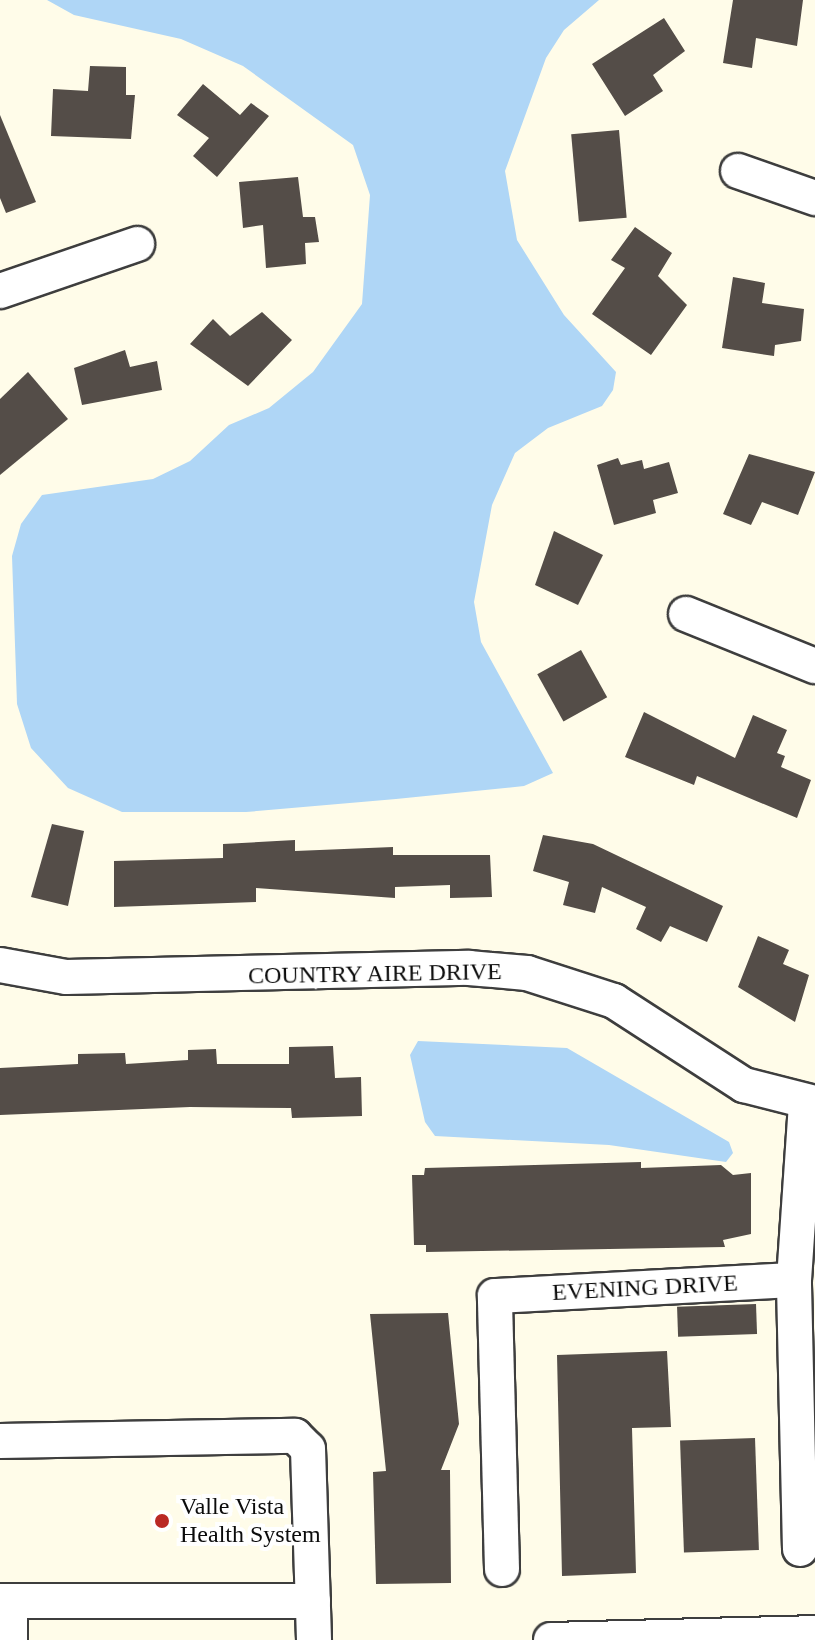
<!DOCTYPE html>
<style>
body{margin:0}
#map{position:relative;width:815px;height:1640px;overflow:hidden;background:#fffce9;font-family:"Times New Roman",serif}
div>[style]{position:absolute}
[style*='--x']{left:calc(var(--x)*1px);top:calc(var(--y)*1px);width:calc(var(--w)*1px);rotate:calc(var(--a)*1deg)}
.water>*{inset:0;background:#afd6f6}
.building>*{inset:0;background:#544d48;transform-origin:0 0}
.roads{filter:drop-shadow(2px 0 #3e3e3e) drop-shadow(-2px 0 #3e3e3e) drop-shadow(0 2px #3e3e3e) drop-shadow(0 -2px #3e3e3e)}
.minor>*{height:34px;margin:-17px;padding:0 17px;transform-origin:17px;border-radius:17px;background:#fff}
.dots>*{width:22px;height:22px;translate:-50% -50%;box-sizing:border-box;border:4px solid #fff;border-radius:50%}
span{translate:-50% -50%;white-space:nowrap;text-align:center;line-height:1.15;-webkit-text-stroke:8px #fff;paint-order:stroke}
.street-label{font-size:24px;color:#0b0b0b}
.poi-label{font-size:24px;color:#0b0b0b}
.left{translate:0 -50%;text-align:left}
</style>
<div id="map">
<div class="water">
<div style="clip-path:polygon(47px 0,599px 0,564px 30px,546px 58px,505px 171px,517px 240px,564px 315px,616px 372px,613px 390px,602px 406px,548px 428px,515px 453px,492px 505px,474px 602px,481px 642px,553px 773px,524px 786px,396px 799px,246px 812px,122px 812px,68px 788px,31px 748px,17px 704px,12px 556px,21px 524px,42px 495px,153px 479px,190px 461px,229px 425px,269px 408px,313px 372px,362px 304px,370px 195px,353px 145px,243px 66px,181px 39px,74px 15px)"></div>
<div style="clip-path:polygon(418px 1041px,567px 1048px,729px 1142px,733px 1153px,726px 1162px,609px 1145px,435px 1136px,425px 1122px,410px 1055px)"></div>
</div>
<div class="building">
<div style="clip-path:polygon(733px 0,803px 0,797px 46px,756px 38px,752px 68px,723px 63px)"></div>
<div style="clip-path:polygon(664px 18px,685px 51px,653px 75px,663px 91px,625px 116px,592px 64px)"></div>
<div style="clip-path:polygon(90px 66px,126px 67px,126px 95px,135px 95px,131px 139px,51px 136px,53px 89px,88px 91px)"></div>
<div style="clip-path:polygon(203px 84px,240px 115px,251px 103px,269px 116px,217px 177px,193px 156px,209px 138px,177px 115px)"></div>
<div style="clip-path:polygon(0 115px,36px 202px,6px 213px,0 198px)"></div>
<div style="left:619px;top:130px;width:88px;height:48px;rotate:85deg"></div>
<div style="clip-path:polygon(298px 177px,303px 217px,315px 217px,319px 242px,305px 243px,306px 264px,266px 268px,263px 225px,243px 228px,239px 182px)"></div>
<div style="clip-path:polygon(635px 227px,672px 253px,658px 276px,687px 305px,651px 355px,592px 314px,625px 268px,611px 260px)"></div>
<div style="clip-path:polygon(733px 277px,765px 283px,762px 303px,804px 309px,801px 341px,775px 345px,774px 356px,722px 348px)"></div>
<div style="clip-path:polygon(262px 312px,292px 340px,248px 386px,190px 344px,213px 319px,230px 336px)"></div>
<div style="clip-path:polygon(125px 350px,130px 367px,157px 361px,162px 390px,82px 405px,74px 368px)"></div>
<div style="clip-path:polygon(28px 372px,68px 419px,0 475px,0 399px)"></div>
<div style="clip-path:polygon(749px 454px,815px 472px,798px 515px,762px 502px,751px 525px,723px 514px)"></div>
<div style="clip-path:polygon(618px 458px,621px 465px,642px 460px,644px 469px,669px 462px,678px 493px,653px 500px,656px 513px,614px 525px,597px 465px)"></div>
<div style="clip-path:polygon(554px 531px,603px 555px,578px 605px,535px 585px)"></div>
<div style="left:581px;top:650px;width:54px;height:50px;rotate:61deg"></div>
<div style="clip-path:polygon(644px 712px,735px 758px,753px 715px,787px 730px,777px 753px,785px 756px,781px 767px,811px 780px,797px 818px,697px 776px,694px 785px,625px 757px)"></div>
<div style="clip-path:polygon(52px 824px,84px 831px,68px 906px,31px 897px)"></div>
<div style="clip-path:polygon(543px 835px,593px 844px,723px 906px,707px 942px,670px 926px,661px 942px,636px 929px,646px 907px,602px 887px,595px 913px,563px 905px,569px 882px,533px 871px)"></div>
<div style="clip-path:polygon(295px 840px,295px 851px,393px 847px,393px 855px,490px 855px,492px 897px,450px 898px,450px 885px,395px 887px,395px 898px,256px 888px,256px 902px,114px 907px,114px 861px,223px 858px,223px 844px)"></div>
<div style="clip-path:polygon(758px 936px,789px 950px,783px 964px,809px 975px,795px 1022px,738px 987px)"></div>
<div style="clip-path:polygon(333px 1046px,335px 1078px,361px 1077px,362px 1116px,292px 1118px,291px 1108px,190px 1107px,0 1115px,0 1068px,78px 1064px,78px 1054px,125px 1053px,126px 1064px,188px 1060px,188px 1050px,216px 1049px,217px 1064px,289px 1064px,289px 1047px)"></div>
<div style="clip-path:polygon(641px 1162px,641px 1168px,721px 1165px,733px 1175px,751px 1173px,751px 1234px,723px 1240px,725px 1247px,426px 1252px,426px 1245px,414px 1245px,412px 1175px,424px 1175px,425px 1168px)"></div>
<div style="left:756px;top:1304px;width:30px;height:79px;rotate:88deg"></div>
<div style="clip-path:polygon(448px 1313px,459px 1424px,441px 1470px,450px 1470px,451px 1583px,376px 1584px,373px 1472px,386px 1471px,370px 1314px)"></div>
<div style="clip-path:polygon(667px 1351px,671px 1427px,632px 1428px,636px 1573px,562px 1576px,557px 1355px)"></div>
<div style="left:755px;top:1438px;width:112px;height:75px;rotate:88deg"></div>
</div>
<div class="roads">
<div class="minor">
<div style="--x:738;--y:171;--w:82;--a:19.3"></div>
<div style="--x:0;--y:291;--w:145;--a:-18.9"></div>
<div style="--x:686;--y:614;--w:139;--a:22"></div>
<div style="--x:0;--y:965;--w:67;--a:10.3"></div>
<div style="--x:66;--y:977;--w:403;--a:-1.3"></div>
<div style="--x:469;--y:968;--w:58;--a:4.9"></div>
<div style="--x:527;--y:973;--w:91;--a:17.8"></div>
<div style="--x:614;--y:1001;--w:155;--a:32.9"></div>
<div style="--x:744;--y:1085;--w:73;--a:14.2"></div>
<div style="--x:0;--y:1441;--w:295;--a:-1"></div>
<div style="--x:295;--y:1436;--w:18;--a:45"></div>
<div style="--x:308;--y:1449;--w:191;--a:88.2"></div>
<div style="--x:800;--y:1549;--w:269;--a:-91.3"></div>
<div style="--x:794;--y:1280;--w:177;--a:-86.1"></div>
<div style="--x:502;--y:1569;--w:273;--a:-91.5"></div>
<div style="--x:495;--y:1296;--w:299;--a:-3.1"></div>
<div style="--x:0;--y:1601;--w:313;--a:0"></div>
<div style="--x:10;--y:1601;--w:39;--a:90"></div>
<div style="--x:551;--y:1640;--w:264;--a:-1.5"></div>
</div>
</div>
<div class="dots">
<div style="left:162px;top:1521px;background:#ba2924"></div>
</div>
<div class="street-label">
<span style="left:375px;top:974px;rotate:-1deg">COUNTRY AIRE DRIVE</span>
<span style="left:645px;top:1288px;rotate:-3deg">EVENING DRIVE</span>
</div>
<div class="poi-label">
<span class="left" style="left:180px;top:1521px">Valle Vista<br>Health System</span>
</div>
</div>
